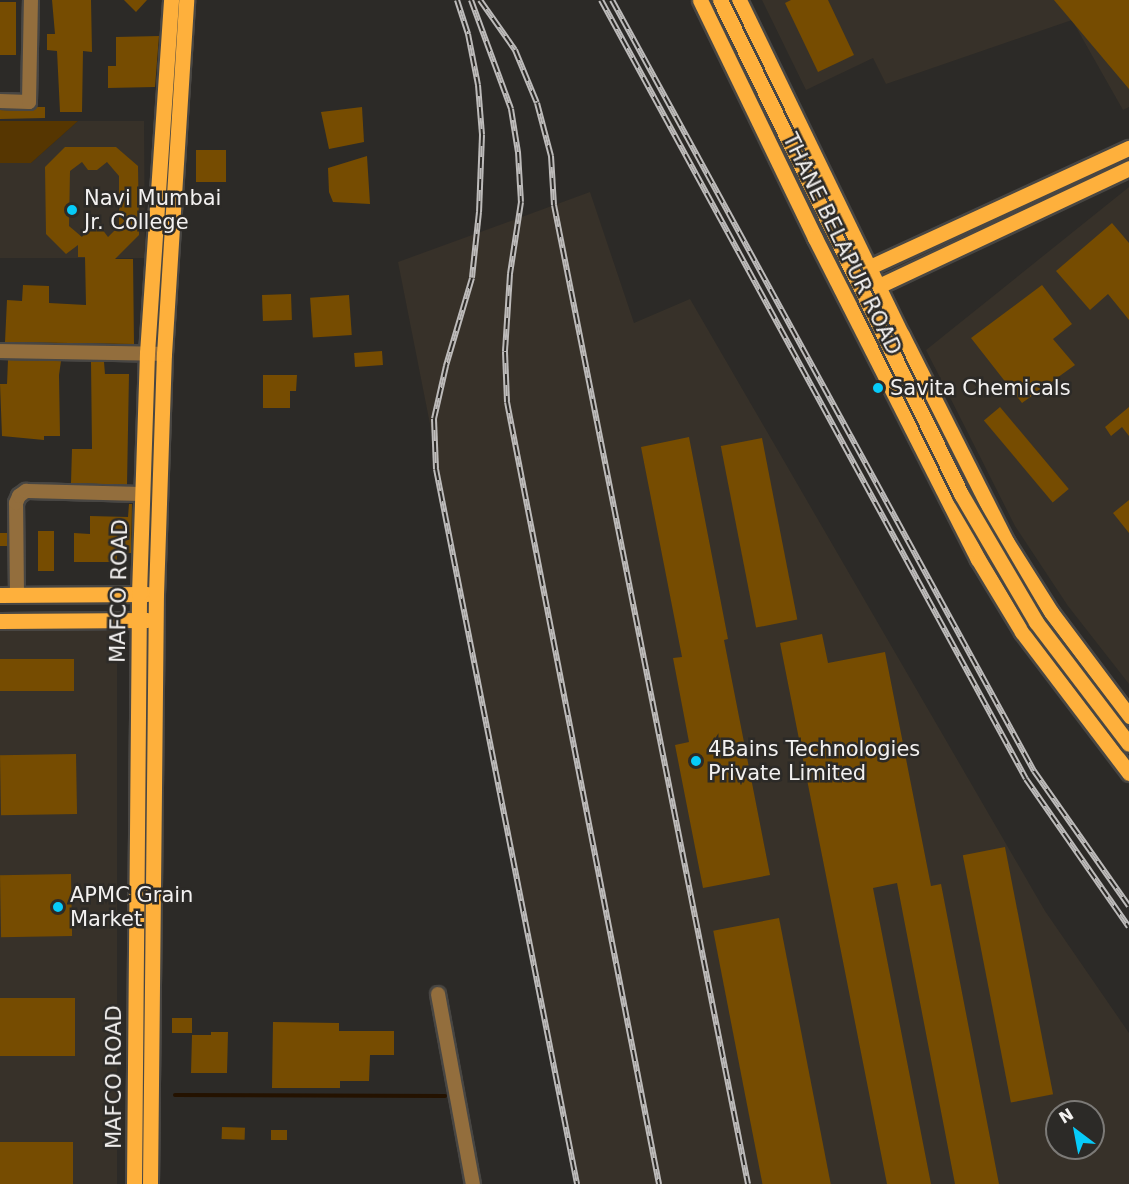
<!DOCTYPE html>
<style>
body{margin:0}
#map{position:relative;width:1129px;height:1184px;overflow:hidden;background:#2c2a27;font-family:"DejaVu Sans",sans-serif}
div>[style]{position:absolute}
[style*='--x']{left:calc(var(--x)*1px);top:calc(var(--y)*1px);width:calc(var(--w)*1px);rotate:calc(var(--a)*1deg)}
.built>*{inset:0;background:#373129;transform-origin:0 0}
.green>*{inset:0;background:#563601}
.stream>*{height:4px;margin:-2px;padding:0 2px;transform-origin:2px;border-radius:2px;background:#241200}
.building>*{inset:0;background:#764c01;transform-origin:0 0}
.roads{filter:drop-shadow(2px 0 #484643) drop-shadow(-2px 0 #484643) drop-shadow(0 2px #484643) drop-shadow(0 -2px #484643)}
.minor>*{height:14px;margin:-7px;padding:0 7px;transform-origin:7px;border-radius:7px;background:#936e3d}
.major>*{height:15px;margin:-7.5px;padding:0 7.5px;transform-origin:7.5px;border-radius:7.5px;background:#feb03c}
.rail>*{height:6px;margin-top:-3px;transform-origin:0;background:repeating-linear-gradient(90deg,#2c2a27 0 11px,#bdbbba 0 22px);box-sizing:border-box;border-block:2px solid #bdbbba}
.bridges{filter:drop-shadow(2px 0 #484643) drop-shadow(-2px 0 #484643) drop-shadow(0 2px #484643) drop-shadow(0 -2px #484643)}
.major-bridge>*{height:15px;margin:-7.5px;padding:0 7.5px;transform-origin:7.5px;border-radius:7.5px;background:#feb03c}
.dots>*{width:16px;height:16px;translate:-50% -50%;box-sizing:border-box;border:3px solid #2c2a27;border-radius:50%}
span{translate:-50% -50%;white-space:nowrap;text-align:center;line-height:1.15;-webkit-text-stroke:5px #2c2a27;paint-order:stroke}
.poi-label{font-size:21px;color:#f3f1f0}
.left{translate:0 -50%;text-align:left}
.street-label{font-size:21px;color:#f3f1f0}
.north{position:absolute;left:1045px;top:1100px;width:60px;height:60px;box-sizing:border-box;background:#2c2a27;border:2px solid #7c7a77;border-radius:50%;rotate:328deg;font-size:16px;font-weight:700;line-height:24px;text-align:center;color:#f3f1f0}
.north::after{content:'';display:block;margin:auto;width:21px;height:27px;background:#07cbf9;clip-path:polygon(50% 0,100% 100%,50% 72%,0 100%)}
</style>
<div id="map">
<div class="built">
<div style="clip-path:polygon(762px 0,1129px 0,1129px 107px,1123px 110px,1072px 20px,886px 84px,873px 58px,806px 90px)"></div>
<div style="clip-path:polygon(78px 121px,144px 121px,145px 258px,0 258px,0 163px,31px 163px)"></div>
<div style="clip-path:polygon(1129px 187px,1129px 684px,1068px 606px,1015px 526px,926px 350px)"></div>
<div style="clip-path:polygon(evenodd,590px 192px,634px 323px,690px 299px,1045px 911px,1129px 1033px,1129px 1184px,580px 1184px,398px 262px,590px 192px,1057px 1112px,1093px 1112px,1093px 1148px,1057px 1148px,1057px 1112px)"></div>
<div style="left:0;top:631px;width:117px;height:553px"></div>
</div>
<div class="green">
<div style="clip-path:polygon(0 121px,78px 121px,31px 163px,0 163px)"></div>
</div>
<div class="stream">
<div style="--x:175;--y:1095;--w:270;--a:0.2"></div>
</div>
<div class="building">
<div style="clip-path:polygon(52px 0,91px 0,92px 52px,83px 51px,82px 112px,60px 112px,57px 51px,47px 50px,47px 34px,55px 34px)"></div>
<div style="clip-path:polygon(124px 0,147px 0,136px 12px)"></div>
<div style="clip-path:polygon(791px 0,828px 0,854px 55px,818px 72px,785px 3px)"></div>
<div style="clip-path:polygon(1054px 0,1129px 0,1129px 89px)"></div>
<div style="left:16px;top:2px;width:53px;height:16px;rotate:90deg"></div>
<div style="clip-path:polygon(159px 36px,155px 87px,108px 88px,108px 66px,116px 66px,116px 37px)"></div>
<div style="clip-path:polygon(37px 107px,45px 107px,45px 118px,0 119px,0 110px,29px 111px)"></div>
<div style="clip-path:polygon(362px 107px,364px 142px,329px 149px,321px 112px)"></div>
<div style="clip-path:polygon(evenodd,65px 147px,116px 147px,138px 166px,139px 235px,115px 259px,133px 259px,134px 344px,5px 342px,7px 300px,22px 301px,23px 285px,49px 286px,49px 303px,86px 305px,85px 257px,78px 257px,78px 245px,66px 254px,46px 234px,45px 167px,65px 147px,82px 162px,88px 170px,97px 170px,107px 162px,119px 176px,119px 226px,108px 237px,102px 229px,87px 230px,82px 237px,69px 226px,70px 171px,82px 162px)"></div>
<div style="left:196px;top:150px;width:30px;height:32px"></div>
<div style="clip-path:polygon(367px 156px,370px 204px,333px 202px,329px 192px,328px 168px)"></div>
<div style="clip-path:polygon(1112px 223px,1129px 243px,1129px 320px,1108px 294px,1090px 310px,1056px 271px)"></div>
<div style="clip-path:polygon(1042px 285px,1072px 324px,1053px 339px,1075px 365px,1022px 403px,971px 338px)"></div>
<div style="left:291px;top:294px;width:26px;height:29px;rotate:88deg"></div>
<div style="left:349px;top:295px;width:40px;height:39px;rotate:86deg"></div>
<div style="left:382px;top:351px;width:14px;height:28px;rotate:86deg"></div>
<div style="clip-path:polygon(8px 360px,61px 361px,59px 375px,60px 436px,44px 436px,44px 440px,2px 436px,0 384px,7px 384px)"></div>
<div style="clip-path:polygon(91px 362px,104px 362px,105px 374px,129px 374px,127px 485px,71px 483px,72px 449px,92px 449px)"></div>
<div style="clip-path:polygon(263px 375px,297px 375px,296px 391px,290px 391px,290px 408px,263px 408px)"></div>
<div style="left:1000px;top:407px;width:107px;height:21px;rotate:50deg"></div>
<div style="clip-path:polygon(1129px 407px,1129px 436px,1122px 427px,1111px 436px,1105px 427px)"></div>
<div style="clip-path:polygon(689px 437px,728px 639px,724px 640px,770px 875px,703px 888px,675px 745px,689px 742px,673px 658px,682px 657px,641px 447px)"></div>
<div style="left:762px;top:438px;width:185px;height:42px;rotate:79deg"></div>
<div style="clip-path:polygon(1129px 500px,1129px 533px,1113px 513px)"></div>
<div style="clip-path:polygon(129px 504px,132px 504px,131px 553px,117px 553px,117px 562px,74px 562px,74px 533px,90px 534px,90px 516px,128px 517px)"></div>
<div style="left:38px;top:531px;width:16px;height:40px"></div>
<div style="left:0;top:533px;width:7px;height:13px"></div>
<div style="clip-path:polygon(822px 634px,828px 663px,885px 652px,931px 886px,941px 884px,999px 1184px,955px 1184px,897px 883px,873px 888px,931px 1184px,887px 1184px,780px 643px)"></div>
<div style="left:74px;top:659px;width:32px;height:74px;rotate:90deg"></div>
<div style="left:76px;top:754px;width:60px;height:76px;rotate:89deg"></div>
<div style="left:1005px;top:847px;width:252px;height:43px;rotate:79deg"></div>
<div style="left:71px;top:874px;width:62px;height:71px;rotate:89deg"></div>
<div style="left:779px;top:918px;width:271px;height:67px;rotate:79deg"></div>
<div style="left:0;top:998px;width:75px;height:58px"></div>
<div style="left:172px;top:1018px;width:20px;height:15px"></div>
<div style="clip-path:polygon(273px 1022px,339px 1023px,339px 1031px,394px 1031px,394px 1055px,370px 1055px,369px 1081px,340px 1081px,340px 1088px,272px 1088px)"></div>
<div style="clip-path:polygon(211px 1032px,228px 1032px,227px 1073px,191px 1073px,192px 1035px,211px 1035px)"></div>
<div style="left:222px;top:1127px;width:23px;height:12px;rotate:2deg"></div>
<div style="left:287px;top:1130px;width:10px;height:16px;rotate:90deg"></div>
<div style="left:0;top:1142px;width:73px;height:42px"></div>
</div>
<div class="roads">
<div class="minor">
<div style="--x:0;--y:101;--w:29;--a:2"></div>
<div style="--x:29;--y:102;--w:102;--a:-88.9"></div>
<div style="--x:0;--y:351;--w:164;--a:1"></div>
<div style="--x:17;--y:595;--w:92;--a:-90.6"></div>
<div style="--x:16;--y:503;--w:8;--a:-67"></div>
<div style="--x:19;--y:496;--w:9;--a:-36"></div>
<div style="--x:26;--y:491;--w:117;--a:1.5"></div>
<div style="--x:438;--y:994;--w:193;--a:79.6"></div>
</div>
<div class="major">
<div style="--x:700;--y:0;--w:264;--a:64.2"></div>
<div style="--x:815;--y:238;--w:360;--a:63.1"></div>
<div style="--x:978;--y:559;--w:85;--a:58.9"></div>
<div style="--x:1022;--y:632;--w:177;--a:52.8"></div>
<div style="--x:739;--y:0;--w:373;--a:64.1"></div>
<div style="--x:902;--y:335;--w:231;--a:63.2"></div>
<div style="--x:1006;--y:541;--w:84;--a:57.6"></div>
<div style="--x:1051;--y:612;--w:130;--a:53.1"></div>
<div style="--x:861;--y:271;--w:295;--a:-24.7"></div>
<div style="--x:868;--y:291;--w:289;--a:-25.2"></div>
<div style="--x:0;--y:595;--w:147;--a:-0.4"></div>
<div style="--x:0;--y:621;--w:147;--a:-0.4"></div>
<div style="--x:134;--y:1184;--w:590;--a:-89.51"></div>
<div style="--x:139;--y:594;--w:241;--a:-88.1"></div>
<div style="--x:147;--y:353;--w:354;--a:-86.1"></div>
<div style="--x:150;--y:1184;--w:590;--a:-89.42"></div>
<div style="--x:156;--y:594;--w:240;--a:-88.1"></div>
<div style="--x:164;--y:354;--w:355;--a:-86.4"></div>
</div>
</div>
<div class="rail">
<div style="--x:457;--y:0;--w:36;--a:72"></div>
<div style="--x:468;--y:34;--w:52;--a:78.9"></div>
<div style="--x:478;--y:85;--w:50;--a:85.4"></div>
<div style="--x:482;--y:135;--w:77;--a:92.2"></div>
<div style="--x:479;--y:212;--w:66;--a:96.1"></div>
<div style="--x:472;--y:278;--w:92;--a:106.5"></div>
<div style="--x:446;--y:366;--w:54;--a:102.8"></div>
<div style="--x:434;--y:419;--w:50;--a:87.7"></div>
<div style="--x:436;--y:469;--w:729;--a:78.84"></div>
<div style="--x:471;--y:0;--w:116;--a:69.8"></div>
<div style="--x:511;--y:109;--w:44;--a:80.8"></div>
<div style="--x:518;--y:152;--w:50;--a:86.6"></div>
<div style="--x:521;--y:202;--w:73;--a:98.7"></div>
<div style="--x:510;--y:274;--w:78;--a:93.7"></div>
<div style="--x:505;--y:352;--w:50;--a:87.7"></div>
<div style="--x:507;--y:402;--w:797;--a:79"></div>
<div style="--x:480;--y:0;--w:61;--a:55"></div>
<div style="--x:515;--y:50;--w:57;--a:67.5"></div>
<div style="--x:537;--y:103;--w:55;--a:75.2"></div>
<div style="--x:551;--y:156;--w:49;--a:86.5"></div>
<div style="--x:554;--y:205;--w:998;--a:78.79"></div>
<div style="--x:601;--y:0;--w:887;--a:61.38"></div>
<div style="--x:1026;--y:779;--w:180;--a:55.2"></div>
<div style="--x:612;--y:0;--w:879;--a:61.31"></div>
<div style="--x:1034;--y:771;--w:165;--a:54.9"></div>
</div>
<div class="bridges">
<div class="major-bridge">
<div style="--x:720;--y:0;--w:550;--a:63.99"></div>
<div style="--x:961;--y:494;--w:148;--a:59.6"></div>
<div style="--x:1036;--y:622;--w:153;--a:52.7"></div>
</div>
</div>
<div class="dots">
<div style="left:72px;top:210px;background:#07cbf9"></div>
<div style="left:878px;top:388px;background:#07cbf9"></div>
<div style="left:696px;top:761px;background:#07cbf9"></div>
<div style="left:58px;top:907px;background:#07cbf9"></div>
</div>
<div class="poi-label">
<span class="left" style="left:84px;top:210px">Navi Mumbai<br>Jr. College</span>
<span class="left" style="left:890px;top:388px">Savita Chemicals</span>
<span class="left" style="left:708px;top:761px">4Bains Technologies<br>Private Limited</span>
<span class="left" style="left:70px;top:907px">APMC Grain<br>Market</span>
</div>
<div class="street-label">
<span style="left:842px;top:244px;rotate:64deg">THANE BELAPUR ROAD</span>
<span style="left:119px;top:591px;rotate:-89deg">MAFCO ROAD</span>
<span style="left:114px;top:1077px;rotate:-90deg">MAFCO ROAD</span>
</div>
<div class="north">N</div>
</div>
